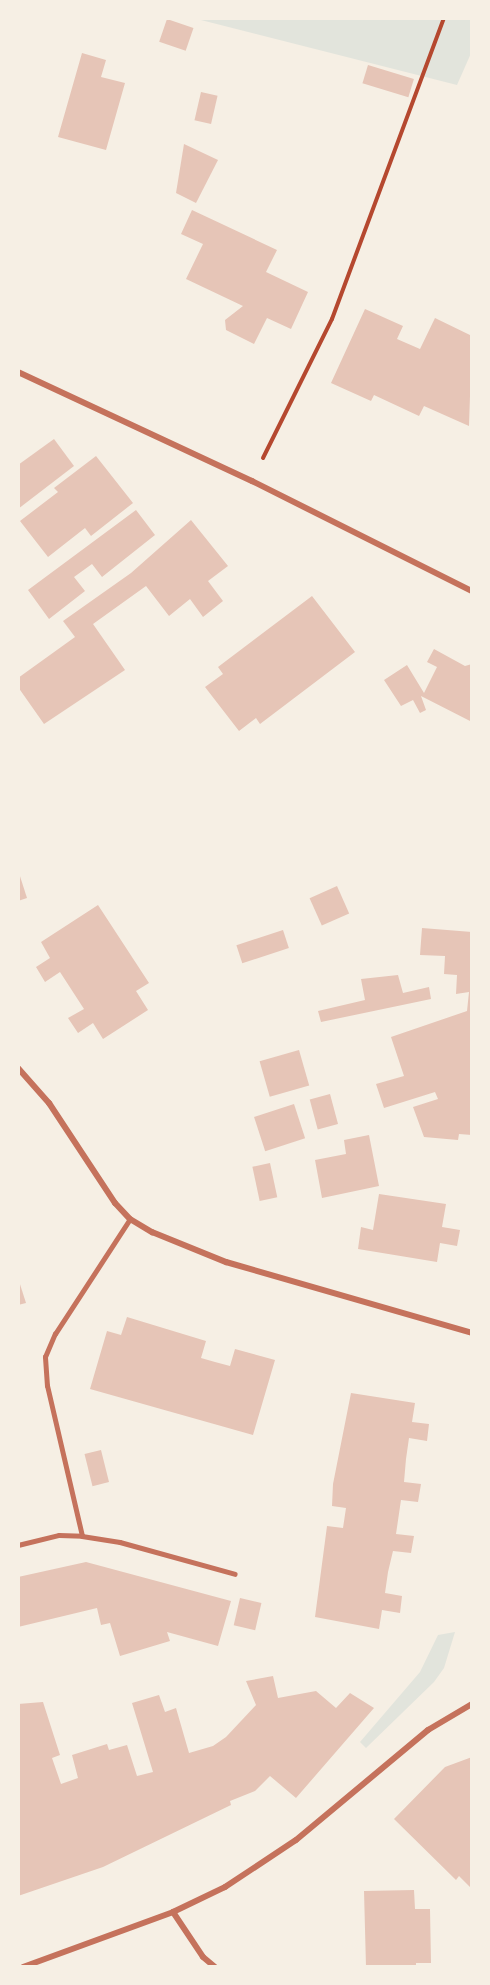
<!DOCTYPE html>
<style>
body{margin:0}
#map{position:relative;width:490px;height:1985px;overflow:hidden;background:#f6efe4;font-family:"Exo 2",sans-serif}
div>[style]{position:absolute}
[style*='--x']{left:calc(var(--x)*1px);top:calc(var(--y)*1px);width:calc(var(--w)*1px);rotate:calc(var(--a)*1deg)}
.green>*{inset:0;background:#e2e4dc}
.building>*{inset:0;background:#e6c5b7;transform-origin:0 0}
.path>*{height:4px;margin:-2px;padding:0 2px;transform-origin:2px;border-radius:2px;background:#b5482f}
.service>*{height:4.5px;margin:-2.25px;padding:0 2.25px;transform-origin:2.25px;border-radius:2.25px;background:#c5725c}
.minor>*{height:6px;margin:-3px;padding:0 3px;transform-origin:3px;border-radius:3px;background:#c5725c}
span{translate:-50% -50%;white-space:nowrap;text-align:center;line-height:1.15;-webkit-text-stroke:4.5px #f6efe4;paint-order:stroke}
.frame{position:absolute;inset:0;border:20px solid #f6efe4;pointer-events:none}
</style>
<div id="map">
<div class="green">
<div style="clip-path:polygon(193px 18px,472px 18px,472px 51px,457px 85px)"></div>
<div style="clip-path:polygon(455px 1632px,444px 1668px,434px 1682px,366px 1748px,360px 1742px,420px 1672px,438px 1635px)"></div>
</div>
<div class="building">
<div style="left:167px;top:19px;width:28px;height:24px;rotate:19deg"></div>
<div style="clip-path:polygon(82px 53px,106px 60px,101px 77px,125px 83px,106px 150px,58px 137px)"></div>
<div style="left:368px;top:65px;width:48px;height:19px;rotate:17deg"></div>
<div style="left:201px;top:92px;width:17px;height:29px;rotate:13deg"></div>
<div style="clip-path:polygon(184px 144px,218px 160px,196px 203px,176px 193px)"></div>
<div style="clip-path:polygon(192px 210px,277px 250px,266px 272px,308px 292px,291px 329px,267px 318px,254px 344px,226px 330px,225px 320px,243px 306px,186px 279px,203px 244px,181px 234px)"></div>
<div style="clip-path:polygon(365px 309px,403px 326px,397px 339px,420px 349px,435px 318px,472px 336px,469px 426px,424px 406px,419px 416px,374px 395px,371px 401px,331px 383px)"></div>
<div style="clip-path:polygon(54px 439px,74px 466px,18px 509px,18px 465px)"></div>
<div style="clip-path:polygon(96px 456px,133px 503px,91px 536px,85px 528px,48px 557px,20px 521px,58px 492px,54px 488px)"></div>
<div style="clip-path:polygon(136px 510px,155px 535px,102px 577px,92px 564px,74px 577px,85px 591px,49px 619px,28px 590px)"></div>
<div style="clip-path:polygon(191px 520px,228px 566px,208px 581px,223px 601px,203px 617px,190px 599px,169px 616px,146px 586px,93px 624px,125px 670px,44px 724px,18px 687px,18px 678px,75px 637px,63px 621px,131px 573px)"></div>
<div style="clip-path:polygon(312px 596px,355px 652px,260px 724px,256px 718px,239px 731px,205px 687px,223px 674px,218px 667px)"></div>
<div style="clip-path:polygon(434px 649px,465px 666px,472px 664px,472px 722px,421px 696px,426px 710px,420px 713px,413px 700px,401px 706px,384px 680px,407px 665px,424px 693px,437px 667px,427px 662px)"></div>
<div style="clip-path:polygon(18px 870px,27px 898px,18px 901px)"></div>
<div style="left:337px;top:886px;width:30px;height:30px;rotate:66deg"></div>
<div style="clip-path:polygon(98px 905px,149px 983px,136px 991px,148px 1010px,103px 1039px,93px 1023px,78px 1033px,68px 1018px,84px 1009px,60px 972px,45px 982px,36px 967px,50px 958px,41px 942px)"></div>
<div style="clip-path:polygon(422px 928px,472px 932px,472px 1135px,459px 1134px,458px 1140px,424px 1137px,413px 1107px,438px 1099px,435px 1092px,384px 1108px,376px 1084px,404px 1076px,391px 1037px,467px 1011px,469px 992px,456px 994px,457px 975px,444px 974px,445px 956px,420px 955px)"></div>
<div style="left:283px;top:930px;width:19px;height:49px;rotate:72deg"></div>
<div style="clip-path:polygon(398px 975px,403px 993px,429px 987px,431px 999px,321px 1022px,318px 1011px,365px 1000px,361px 979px)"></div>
<div style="left:299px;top:1050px;width:37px;height:41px;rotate:74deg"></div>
<div style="left:330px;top:1094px;width:31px;height:21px;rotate:75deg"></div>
<div style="left:294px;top:1104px;width:36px;height:42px;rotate:72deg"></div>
<div style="clip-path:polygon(369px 1135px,379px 1186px,322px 1198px,315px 1160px,346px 1154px,344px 1140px)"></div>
<div style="left:270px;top:1163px;width:35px;height:18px;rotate:78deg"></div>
<div style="clip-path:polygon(379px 1194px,446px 1204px,442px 1227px,460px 1230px,457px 1246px,440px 1243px,437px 1262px,358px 1249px,361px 1227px,373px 1230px)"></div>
<div style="clip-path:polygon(18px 1278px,26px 1303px,18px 1305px)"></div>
<div style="clip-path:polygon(127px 1317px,206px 1341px,201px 1358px,215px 1362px,230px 1366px,235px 1349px,275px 1360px,253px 1435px,90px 1389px,107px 1331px,121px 1335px)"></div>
<div style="clip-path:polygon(351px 1393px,415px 1403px,412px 1422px,429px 1424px,427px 1441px,409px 1438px,406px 1459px,404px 1482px,421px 1484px,418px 1502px,401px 1500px,396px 1534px,414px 1536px,411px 1553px,393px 1551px,388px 1572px,385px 1593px,402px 1596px,400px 1613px,382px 1610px,379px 1629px,315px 1617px,327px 1526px,343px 1528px,346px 1508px,332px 1506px,333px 1484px)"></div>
<div style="left:101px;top:1450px;width:33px;height:17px;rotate:76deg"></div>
<div style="clip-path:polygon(86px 1562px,231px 1601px,218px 1646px,167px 1632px,170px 1641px,120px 1656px,110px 1623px,101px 1625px,97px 1608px,18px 1627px,18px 1577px)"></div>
<div style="left:240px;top:1598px;width:22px;height:28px;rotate:13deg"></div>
<div style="clip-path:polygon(273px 1676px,278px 1698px,316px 1691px,336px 1708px,350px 1693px,374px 1708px,296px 1798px,270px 1776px,255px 1791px,230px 1801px,231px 1805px,103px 1867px,18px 1896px,18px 1704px,43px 1702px,60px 1755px,52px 1758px,61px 1784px,78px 1778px,72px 1755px,107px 1744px,109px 1750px,127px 1745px,137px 1776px,153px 1772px,132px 1703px,159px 1695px,165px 1712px,176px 1708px,189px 1753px,213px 1746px,226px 1737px,256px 1705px,246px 1681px)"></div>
<div style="clip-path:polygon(472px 1757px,472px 1889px,459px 1876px,456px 1880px,394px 1819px,445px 1767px)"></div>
<div style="clip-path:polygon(414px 1890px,415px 1909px,430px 1909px,431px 1963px,416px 1963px,416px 1967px,366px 1967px,364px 1891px)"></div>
</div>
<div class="path">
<div style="--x:263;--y:458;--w:155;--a:-63.6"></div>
<div style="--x:332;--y:319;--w:321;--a:-69.6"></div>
</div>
<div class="service">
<div style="--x:82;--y:1536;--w:154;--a:-103.1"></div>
<div style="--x:47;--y:1386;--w:29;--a:-94"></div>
<div style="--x:45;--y:1357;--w:25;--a:-67"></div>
<div style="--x:55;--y:1334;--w:137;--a:-56.9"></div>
<div style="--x:18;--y:1545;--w:42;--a:-13.7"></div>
<div style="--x:59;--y:1535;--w:23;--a:2"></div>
<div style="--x:82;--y:1536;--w:38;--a:9"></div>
<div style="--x:120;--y:1542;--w:119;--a:15.5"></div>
</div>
<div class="minor">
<div style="--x:18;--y:372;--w:258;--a:25"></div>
<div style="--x:252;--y:481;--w:246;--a:26.6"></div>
<div style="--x:18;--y:1068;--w:47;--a:48.5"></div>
<div style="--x:49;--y:1103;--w:120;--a:56.6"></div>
<div style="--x:115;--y:1203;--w:22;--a:47"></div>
<div style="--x:130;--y:1219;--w:26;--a:31"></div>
<div style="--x:152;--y:1232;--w:80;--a:22.1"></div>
<div style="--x:226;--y:1262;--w:256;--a:16.1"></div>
<div style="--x:173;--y:1912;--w:54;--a:56.3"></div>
<div style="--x:203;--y:1957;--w:16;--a:40"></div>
<div style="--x:23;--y:1967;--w:160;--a:-20.1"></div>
<div style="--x:173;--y:1912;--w:58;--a:-25.7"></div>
<div style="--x:225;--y:1887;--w:85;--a:-33.5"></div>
<div style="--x:296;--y:1840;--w:172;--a:-39.8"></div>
<div style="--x:428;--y:1730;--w:51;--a:-30.6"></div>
</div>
<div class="frame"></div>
</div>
